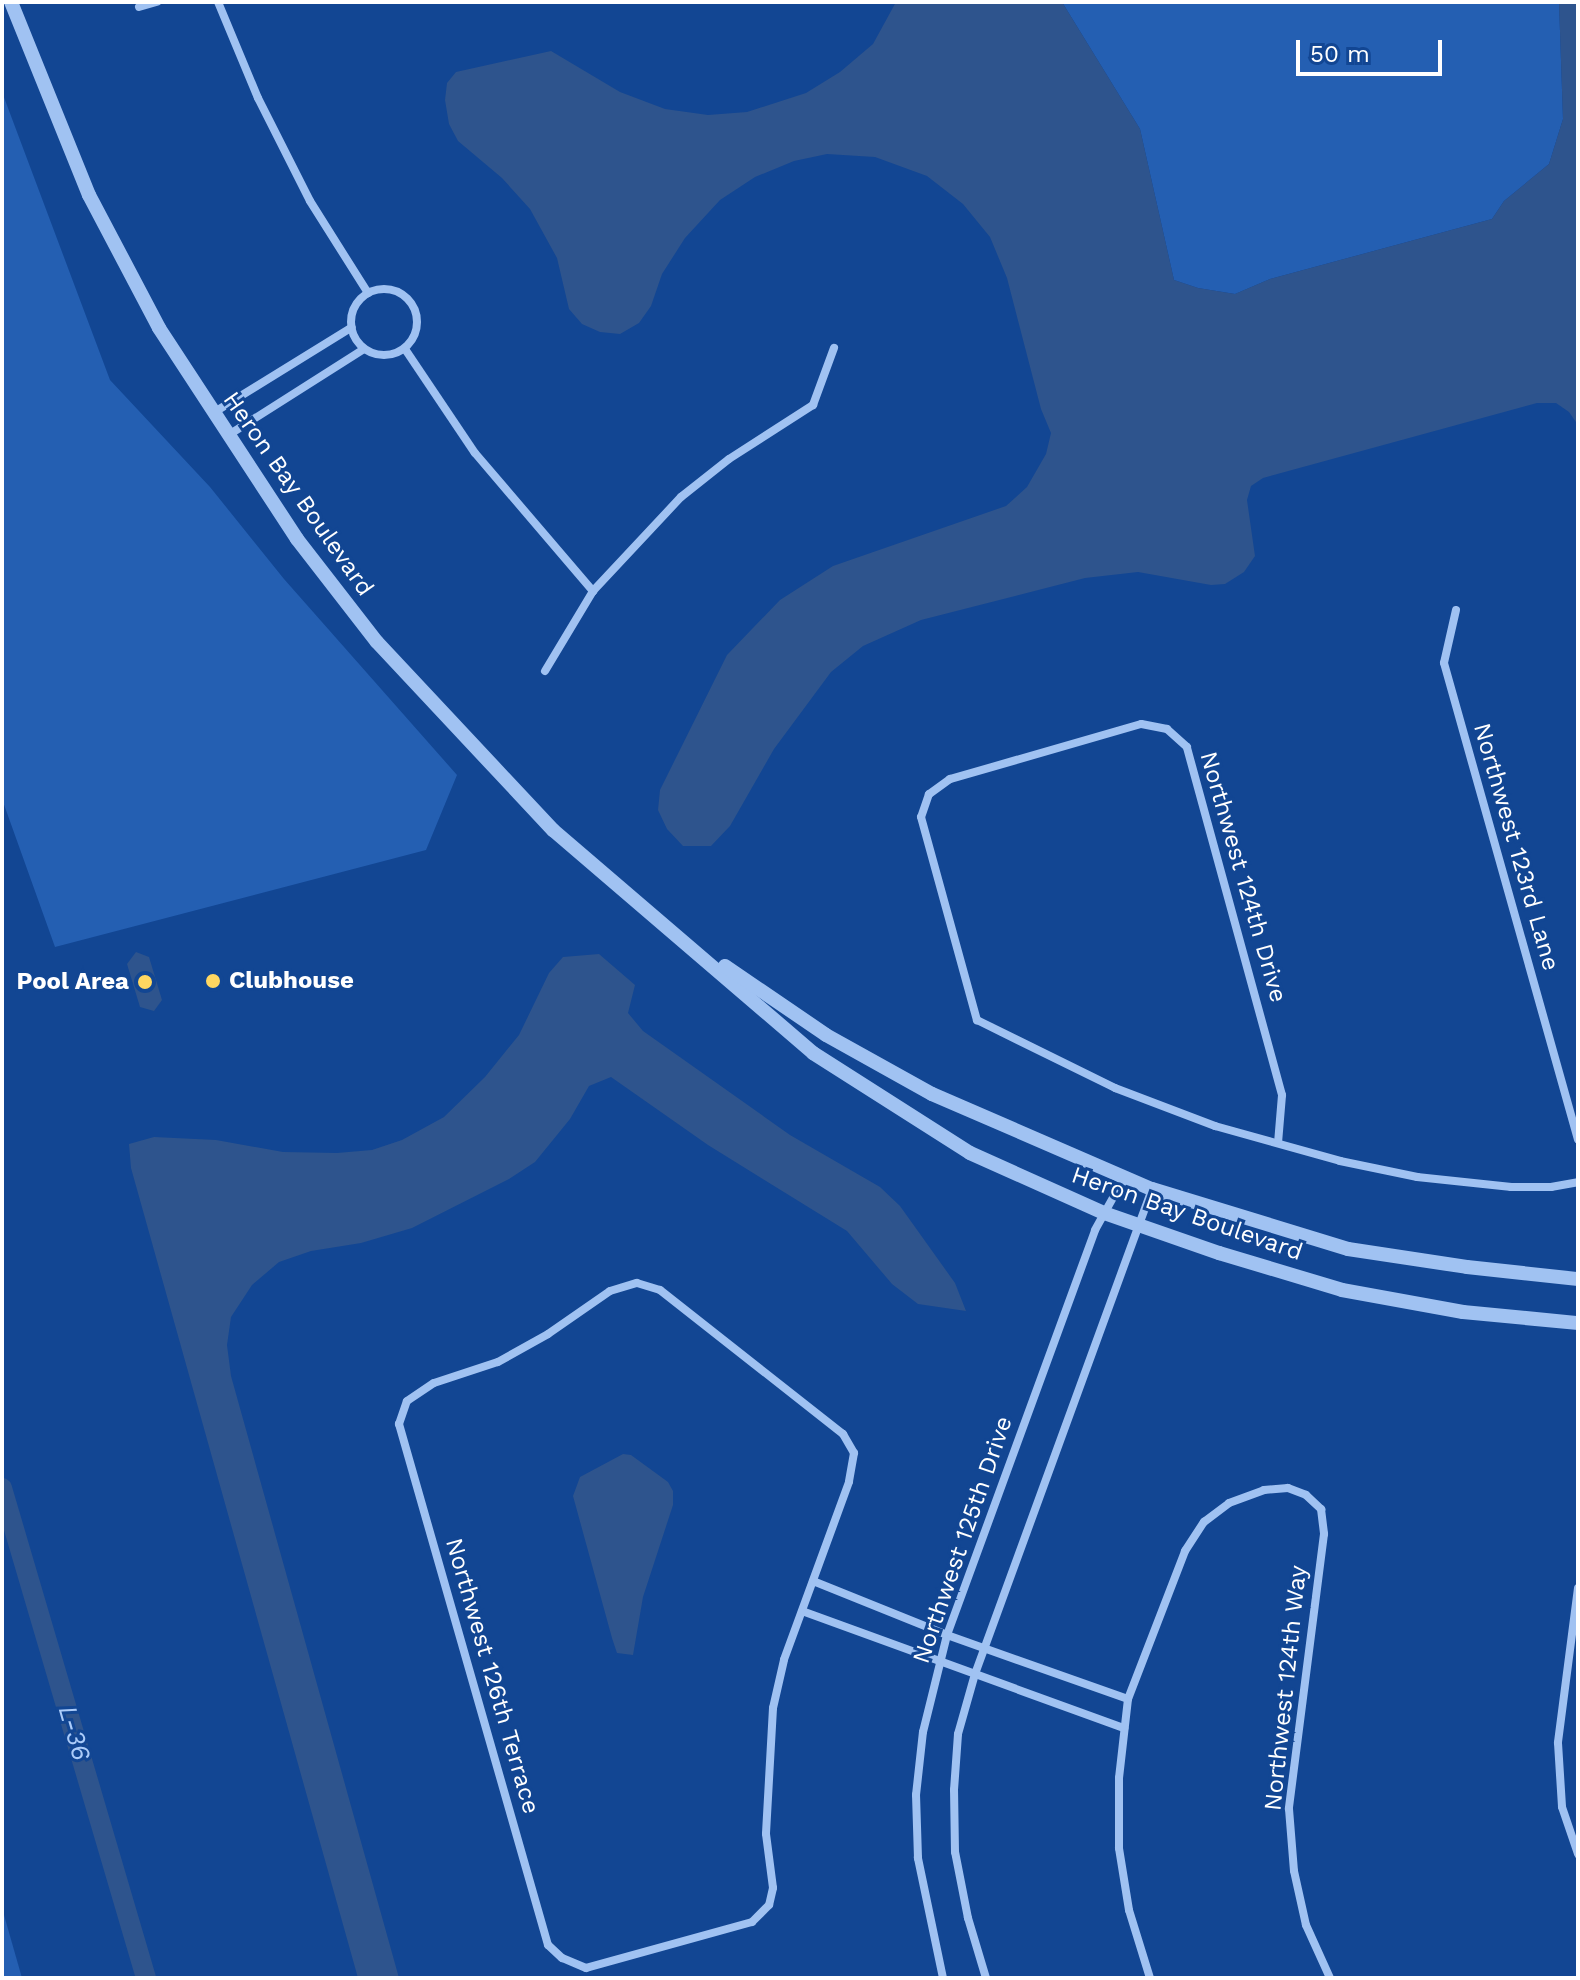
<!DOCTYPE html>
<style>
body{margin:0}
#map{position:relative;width:1580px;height:1980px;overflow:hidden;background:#124693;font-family:"Work Sans",sans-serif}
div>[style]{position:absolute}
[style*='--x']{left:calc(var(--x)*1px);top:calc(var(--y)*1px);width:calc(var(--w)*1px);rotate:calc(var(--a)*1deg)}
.green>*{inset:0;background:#245fb2}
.water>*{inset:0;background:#2e548d}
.canal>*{height:20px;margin:-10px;padding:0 10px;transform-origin:10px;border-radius:10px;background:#2e548d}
.minor>*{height:8px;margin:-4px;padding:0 4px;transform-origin:4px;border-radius:4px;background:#a0c2f2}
.minor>.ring{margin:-4px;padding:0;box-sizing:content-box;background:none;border:8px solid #a0c2f2;border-radius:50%}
.tertiary>*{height:14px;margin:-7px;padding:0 7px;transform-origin:7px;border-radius:7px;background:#a0c2f2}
.dots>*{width:22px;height:22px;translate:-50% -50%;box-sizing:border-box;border:4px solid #124693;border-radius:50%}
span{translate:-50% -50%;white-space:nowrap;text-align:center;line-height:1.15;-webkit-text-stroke:6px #124693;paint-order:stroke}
.street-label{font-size:24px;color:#fff}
.poi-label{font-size:24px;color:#fff;font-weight:700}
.left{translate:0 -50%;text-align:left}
.right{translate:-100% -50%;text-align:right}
.water-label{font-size:26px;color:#acccf9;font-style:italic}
.frame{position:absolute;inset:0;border:4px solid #fff;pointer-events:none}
.scale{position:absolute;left:1296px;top:40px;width:146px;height:36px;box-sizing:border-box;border:4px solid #fff;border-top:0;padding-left:10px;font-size:24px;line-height:28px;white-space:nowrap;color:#fff;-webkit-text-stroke:6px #124693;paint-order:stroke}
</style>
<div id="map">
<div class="green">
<div style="clip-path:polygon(1062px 2px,1559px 2px,1563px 119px,1549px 164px,1504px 201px,1492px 219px,1270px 279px,1235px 294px,1198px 288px,1174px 280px,1140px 129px)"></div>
<div style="clip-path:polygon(2px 92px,110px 380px,210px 487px,284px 579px,457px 775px,426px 850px,55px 947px,2px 799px)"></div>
<div style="clip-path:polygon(2px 1908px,22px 1978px,2px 1978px)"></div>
</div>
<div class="water">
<div style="clip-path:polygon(896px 2px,1062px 2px,1140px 129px,1174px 280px,1198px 288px,1235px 294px,1270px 279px,1492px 219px,1504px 201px,1549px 164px,1563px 119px,1559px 2px,1578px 2px,1578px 425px,1569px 412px,1556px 403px,1537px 403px,1263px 478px,1251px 486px,1247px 500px,1255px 556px,1244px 572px,1225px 584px,1211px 585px,1138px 572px,1085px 578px,921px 620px,863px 646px,831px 672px,774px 749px,730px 826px,711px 846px,683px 846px,667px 829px,658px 810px,660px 790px,727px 655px,780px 600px,833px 566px,1006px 506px,1027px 487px,1046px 454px,1051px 433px,1041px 409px,1007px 278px,990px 237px,963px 204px,927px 176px,875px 157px,827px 154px,794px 161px,755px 177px,720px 200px,685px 238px,662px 274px,651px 306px,639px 323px,620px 334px,600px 332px,582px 324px,569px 309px,557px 258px,530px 209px,502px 178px,458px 141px,449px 124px,445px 100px,447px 83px,456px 72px,551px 51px,620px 92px,665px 109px,708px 115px,747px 112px,806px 93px,840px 72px,873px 44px)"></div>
<div style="clip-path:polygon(136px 952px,149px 957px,162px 1000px,154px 1011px,140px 1007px,127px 964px)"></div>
<div style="clip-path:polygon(599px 954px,635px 985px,628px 1013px,643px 1031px,790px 1135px,880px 1187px,900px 1206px,955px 1283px,966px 1311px,918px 1304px,892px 1284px,847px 1231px,708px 1145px,611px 1077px,589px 1086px,570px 1119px,535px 1162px,509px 1179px,412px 1228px,361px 1243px,311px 1251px,279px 1262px,252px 1285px,231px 1317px,227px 1345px,231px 1376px,399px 1978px,358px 1978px,131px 1168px,129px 1144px,154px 1137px,216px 1140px,283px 1152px,337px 1153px,372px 1150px,402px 1140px,444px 1117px,485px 1077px,519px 1035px,549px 973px,563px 957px)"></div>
<div style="clip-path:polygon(623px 1454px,631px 1455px,668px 1482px,673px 1491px,673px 1505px,643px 1597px,633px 1655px,617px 1653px,612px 1638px,573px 1496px,580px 1477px)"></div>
</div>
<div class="canal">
<div style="--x:2;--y:1488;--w:511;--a:73.62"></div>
</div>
<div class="minor">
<div style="--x:218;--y:2;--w:104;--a:67.4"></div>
<div style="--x:258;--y:98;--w:115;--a:63.2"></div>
<div style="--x:310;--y:201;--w:109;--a:57.8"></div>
<div style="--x:139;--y:7;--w:19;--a:-16"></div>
<div class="ring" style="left:351px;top:289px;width:58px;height:58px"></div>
<div style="--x:405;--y:349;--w:125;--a:56.1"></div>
<div style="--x:475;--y:453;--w:182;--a:49.5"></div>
<div style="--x:213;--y:413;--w:163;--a:-31.7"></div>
<div style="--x:227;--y:436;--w:162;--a:-32.4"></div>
<div style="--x:1456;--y:610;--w:54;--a:102.8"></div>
<div style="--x:1444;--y:663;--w:495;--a:74.3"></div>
<div style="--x:545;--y:671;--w:93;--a:-59"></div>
<div style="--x:593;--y:591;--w:129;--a:-46.9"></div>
<div style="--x:681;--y:497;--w:61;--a:-38.4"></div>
<div style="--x:729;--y:459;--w:100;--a:-32.7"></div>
<div style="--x:813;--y:405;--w:61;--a:-69.8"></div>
<div style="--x:1278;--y:1143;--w:48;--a:-85.2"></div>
<div style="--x:1282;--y:1095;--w:361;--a:-105.3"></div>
<div style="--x:1187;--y:747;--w:27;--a:-138"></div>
<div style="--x:1167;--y:729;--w:26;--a:-169"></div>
<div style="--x:1141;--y:724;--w:199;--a:163.9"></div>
<div style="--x:950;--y:779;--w:26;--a:144"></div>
<div style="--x:929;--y:794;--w:24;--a:109"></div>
<div style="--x:921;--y:817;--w:211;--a:74.6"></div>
<div style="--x:977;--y:1020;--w:154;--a:26.2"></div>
<div style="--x:1115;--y:1088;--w:107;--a:20.8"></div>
<div style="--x:1215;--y:1126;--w:130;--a:15.6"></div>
<div style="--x:1340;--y:1161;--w:79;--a:11.7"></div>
<div style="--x:1417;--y:1177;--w:95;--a:6.1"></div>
<div style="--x:1511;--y:1187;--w:40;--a:0"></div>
<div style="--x:1551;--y:1187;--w:27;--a:-10"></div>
<div style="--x:637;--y:1283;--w:24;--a:17"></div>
<div style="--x:660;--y:1290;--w:233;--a:38.2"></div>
<div style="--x:843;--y:1434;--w:22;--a:60"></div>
<div style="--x:854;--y:1453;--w:29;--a:100"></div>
<div style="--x:849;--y:1482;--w:189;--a:110.1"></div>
<div style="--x:784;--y:1660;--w:49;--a:102.9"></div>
<div style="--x:773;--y:1708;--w:126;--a:93.2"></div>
<div style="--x:766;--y:1834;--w:54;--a:82.6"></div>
<div style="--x:773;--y:1888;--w:17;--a:103"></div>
<div style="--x:769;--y:1905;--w:24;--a:135"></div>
<div style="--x:752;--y:1922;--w:172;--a:164.5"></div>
<div style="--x:586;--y:1968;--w:26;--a:-157"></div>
<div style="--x:562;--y:1958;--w:19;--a:-137"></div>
<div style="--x:548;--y:1945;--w:542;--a:-105.96"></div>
<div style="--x:399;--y:1424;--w:24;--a:-71"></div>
<div style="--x:407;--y:1401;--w:32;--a:-34"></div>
<div style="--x:434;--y:1383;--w:67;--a:-18.2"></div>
<div style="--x:498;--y:1362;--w:57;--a:-29.2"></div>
<div style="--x:548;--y:1334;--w:75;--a:-34.7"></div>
<div style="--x:610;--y:1291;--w:28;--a:-17"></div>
<div style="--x:813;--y:1581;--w:144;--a:21.9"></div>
<div style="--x:947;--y:1635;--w:192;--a:19.5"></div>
<div style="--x:1578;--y:1588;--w:156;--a:97.4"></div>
<div style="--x:1558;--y:1743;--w:64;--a:86.4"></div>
<div style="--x:1562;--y:1807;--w:50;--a:71.2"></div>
<div style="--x:802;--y:1611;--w:343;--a:20"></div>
<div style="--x:943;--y:1978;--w:123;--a:-101.8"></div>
<div style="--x:918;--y:1858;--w:63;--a:-91.8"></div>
<div style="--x:916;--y:1795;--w:63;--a:-83.7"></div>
<div style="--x:923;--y:1732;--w:100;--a:-76.1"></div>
<div style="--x:947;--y:1635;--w:431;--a:-69.9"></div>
<div style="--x:1095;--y:1230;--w:60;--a:-60.9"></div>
<div style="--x:986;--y:1978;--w:63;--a:-106.7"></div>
<div style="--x:968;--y:1918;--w:67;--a:-101.1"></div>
<div style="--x:955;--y:1852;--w:62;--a:-90.9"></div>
<div style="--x:954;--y:1790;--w:56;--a:-85.9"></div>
<div style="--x:958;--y:1734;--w:62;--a:-74.2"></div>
<div style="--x:975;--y:1674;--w:516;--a:-69.95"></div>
<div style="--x:1150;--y:1978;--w:71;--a:-107.2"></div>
<div style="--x:1129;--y:1910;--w:63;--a:-99.2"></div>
<div style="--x:1119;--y:1848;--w:70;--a:-90"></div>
<div style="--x:1119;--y:1778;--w:80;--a:-83.5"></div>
<div style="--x:1128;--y:1699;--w:159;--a:-68.9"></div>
<div style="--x:1185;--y:1551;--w:35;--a:-57"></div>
<div style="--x:1204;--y:1522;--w:31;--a:-37"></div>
<div style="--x:1229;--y:1503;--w:37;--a:-20"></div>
<div style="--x:1264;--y:1490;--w:24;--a:-5"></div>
<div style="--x:1288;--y:1488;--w:19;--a:21"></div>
<div style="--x:1306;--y:1495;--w:21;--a:43"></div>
<div style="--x:1321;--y:1509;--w:25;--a:83"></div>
<div style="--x:1324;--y:1534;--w:277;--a:97.3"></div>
<div style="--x:1289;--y:1809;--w:62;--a:85.4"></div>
<div style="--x:1294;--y:1871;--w:55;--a:77.5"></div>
<div style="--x:1306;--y:1925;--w:58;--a:65.6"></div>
</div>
<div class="tertiary">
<div style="--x:11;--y:2;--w:208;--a:68"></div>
<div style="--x:89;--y:195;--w:150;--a:62.2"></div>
<div style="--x:159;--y:328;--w:252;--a:56.8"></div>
<div style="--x:297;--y:539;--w:130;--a:52.2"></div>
<div style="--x:377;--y:642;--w:258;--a:46.9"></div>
<div style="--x:553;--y:830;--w:343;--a:40.6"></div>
<div style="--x:813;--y:1053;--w:186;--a:32.5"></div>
<div style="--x:970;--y:1153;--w:147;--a:24.1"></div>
<div style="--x:1104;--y:1213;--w:122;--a:19.2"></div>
<div style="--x:1219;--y:1253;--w:128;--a:16.7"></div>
<div style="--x:1342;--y:1290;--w:123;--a:10.3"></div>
<div style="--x:1463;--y:1312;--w:116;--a:5.5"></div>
<div style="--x:725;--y:966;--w:122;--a:34.3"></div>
<div style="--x:826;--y:1035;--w:121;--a:29.1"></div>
<div style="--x:932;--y:1094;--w:240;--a:23.4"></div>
<div style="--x:1152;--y:1189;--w:205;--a:17"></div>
<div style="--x:1348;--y:1249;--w:120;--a:8.6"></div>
<div style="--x:1467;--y:1267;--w:112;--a:6.2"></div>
</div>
<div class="dots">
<div style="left:213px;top:981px;background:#ffd761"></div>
<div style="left:145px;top:982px;background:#ffd761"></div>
</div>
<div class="street-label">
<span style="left:298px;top:494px;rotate:55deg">Heron Bay Boulevard</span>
<span style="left:1516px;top:847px;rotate:74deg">Northwest 123rd Lane</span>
<span style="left:1243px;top:877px;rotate:74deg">Northwest 124th Drive</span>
<span style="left:1187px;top:1214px;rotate:19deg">Heron Bay Boulevard</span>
<span style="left:963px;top:1540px;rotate:-71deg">Northwest 125th Drive</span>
<span style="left:492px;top:1676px;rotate:74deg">Northwest 126th Terrace</span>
<span style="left:1286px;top:1688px;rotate:-84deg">Northwest 124th Way</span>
</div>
<div class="poi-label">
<span class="left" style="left:229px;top:981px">Clubhouse</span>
<span class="right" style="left:129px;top:982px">Pool Area</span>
</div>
<div class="water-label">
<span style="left:74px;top:1733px;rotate:74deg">L-36</span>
</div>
<div class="frame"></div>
<div class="scale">50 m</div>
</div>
